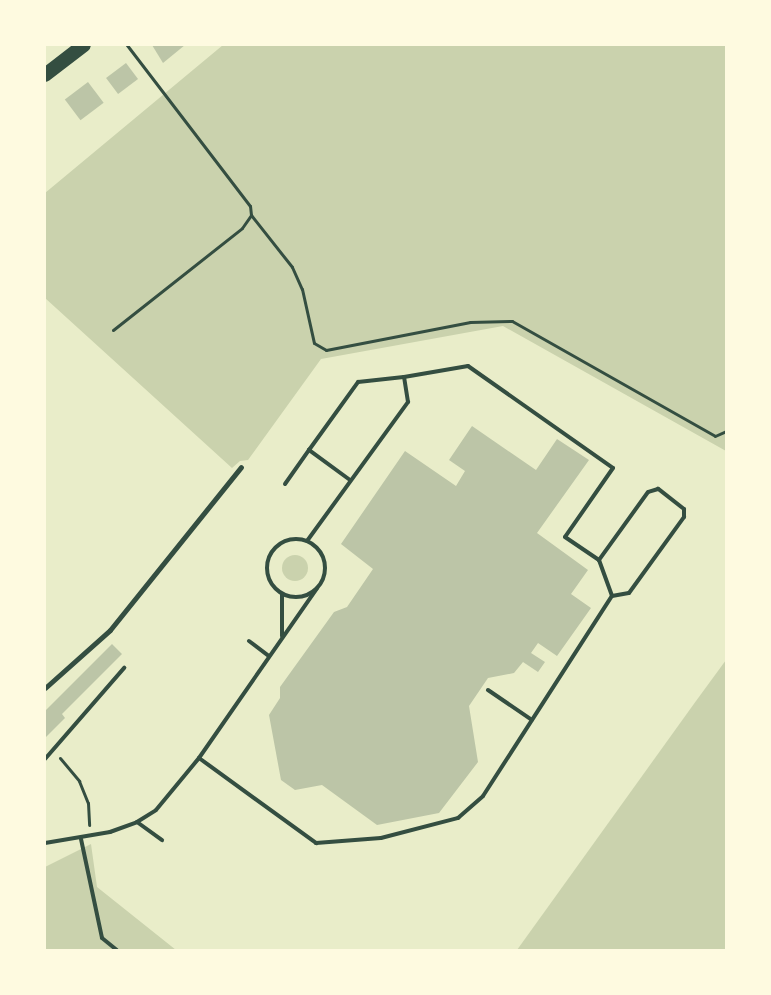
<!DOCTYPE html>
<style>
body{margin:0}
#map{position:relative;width:771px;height:995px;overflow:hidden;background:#e9edc9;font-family:Signika,sans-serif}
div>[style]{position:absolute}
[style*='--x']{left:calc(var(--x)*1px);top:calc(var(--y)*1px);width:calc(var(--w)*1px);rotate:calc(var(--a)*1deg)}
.green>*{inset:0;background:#cad2ad}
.round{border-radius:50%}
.building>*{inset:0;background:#bcc5a7;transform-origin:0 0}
.path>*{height:3px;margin:-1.5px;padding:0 1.5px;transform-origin:1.5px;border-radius:1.5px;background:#344e41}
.service>*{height:4px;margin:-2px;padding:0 2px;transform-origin:2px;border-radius:2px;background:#344e41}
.service>.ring{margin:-2px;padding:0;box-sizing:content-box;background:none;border:4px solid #344e41;border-radius:50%}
.minor>*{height:5px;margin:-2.5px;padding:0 2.5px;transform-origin:2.5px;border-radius:2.5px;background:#344e41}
.trunk>*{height:14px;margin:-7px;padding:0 7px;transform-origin:7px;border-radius:7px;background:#344e41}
span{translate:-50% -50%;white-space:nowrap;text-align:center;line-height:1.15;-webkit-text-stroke:4px #fefae0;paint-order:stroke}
.frame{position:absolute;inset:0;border:46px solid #fefae0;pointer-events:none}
</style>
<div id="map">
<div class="green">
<div style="clip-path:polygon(223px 45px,726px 45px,726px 451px,503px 326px,321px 359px,248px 460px,240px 461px,232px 468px,45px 298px,45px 193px)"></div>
<div class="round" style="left:282px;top:555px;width:26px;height:26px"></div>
<div style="clip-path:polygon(726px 660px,726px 950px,517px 950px,696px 701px)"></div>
<div style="clip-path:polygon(91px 844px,97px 887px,176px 950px,45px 950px,45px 867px)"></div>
</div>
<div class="building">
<div style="clip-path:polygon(152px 45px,185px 45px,163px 63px)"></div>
<div style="left:126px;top:63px;width:20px;height:25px;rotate:53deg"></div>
<div style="left:88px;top:82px;width:26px;height:29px;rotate:53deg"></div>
<div style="clip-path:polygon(472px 426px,536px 470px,557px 439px,589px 460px,537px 533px,588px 570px,571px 594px,591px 608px,557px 656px,538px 643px,531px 653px,545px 662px,538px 672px,523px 662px,514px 673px,488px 678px,469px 706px,478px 762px,439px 813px,377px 825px,322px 785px,295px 790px,281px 780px,269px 715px,280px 698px,280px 687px,334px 612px,347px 607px,373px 569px,341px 544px,405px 451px,456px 486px,465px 471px,449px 460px)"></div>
<div style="clip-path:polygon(112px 644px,122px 654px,62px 714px,65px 718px,45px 738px,45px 711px)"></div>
</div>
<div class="path">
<div style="--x:251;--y:215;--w:66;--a:51.7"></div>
<div style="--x:292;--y:267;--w:24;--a:66"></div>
<div style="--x:302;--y:289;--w:55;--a:77.5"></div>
<div style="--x:314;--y:343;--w:14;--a:30"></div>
<div style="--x:326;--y:350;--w:147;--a:-11"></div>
<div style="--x:470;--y:322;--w:42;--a:-1.4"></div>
<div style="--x:512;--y:321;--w:233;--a:29.5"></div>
<div style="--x:715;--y:436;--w:12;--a:-24"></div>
<div style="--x:113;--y:330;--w:164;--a:-38.3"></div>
<div style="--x:242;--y:228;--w:16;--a:-55"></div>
<div style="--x:251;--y:215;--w:9;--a:-96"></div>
<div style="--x:250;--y:206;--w:203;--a:-127.4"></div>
<div style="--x:60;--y:758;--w:30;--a:50"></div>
<div style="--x:79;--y:781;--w:24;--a:68"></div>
<div style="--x:88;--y:803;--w:22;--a:87"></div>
</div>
<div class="service">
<div style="--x:350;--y:480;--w:51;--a:-143.8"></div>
<div style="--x:309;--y:450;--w:84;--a:-54.2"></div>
<div style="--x:358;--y:382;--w:46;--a:-6.2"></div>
<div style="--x:285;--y:484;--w:42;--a:-54.8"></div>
<div class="ring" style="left:267px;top:539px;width:54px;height:54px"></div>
<div style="--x:307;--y:541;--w:172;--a:-54"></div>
<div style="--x:408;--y:402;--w:25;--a:-99"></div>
<div style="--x:404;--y:377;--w:65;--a:-9.8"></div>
<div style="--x:468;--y:366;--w:177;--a:35.1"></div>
<div style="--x:613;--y:468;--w:84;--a:124.8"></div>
<div style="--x:565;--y:537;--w:41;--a:34.1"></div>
<div style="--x:599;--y:560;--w:38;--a:70"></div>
<div style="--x:282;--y:594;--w:42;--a:90"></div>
<div style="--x:249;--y:641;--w:25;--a:37"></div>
<div style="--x:488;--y:690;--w:53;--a:34.3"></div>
<div style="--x:199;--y:758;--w:145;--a:36"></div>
<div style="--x:316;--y:843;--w:65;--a:-4.4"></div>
<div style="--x:381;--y:838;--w:80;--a:-14.6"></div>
<div style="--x:458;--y:818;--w:33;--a:-41"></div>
<div style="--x:483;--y:796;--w:238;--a:-57.2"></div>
<div style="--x:612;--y:596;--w:17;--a:-10"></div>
<div style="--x:629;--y:593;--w:94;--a:-54.1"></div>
<div style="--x:684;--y:517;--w:8;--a:-90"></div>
<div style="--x:684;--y:509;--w:33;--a:-142"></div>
<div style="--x:658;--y:489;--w:10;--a:163"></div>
<div style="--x:648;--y:492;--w:84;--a:125.8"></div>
<div style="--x:45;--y:759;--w:121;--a:-49"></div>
<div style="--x:137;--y:822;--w:31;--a:36"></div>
<div style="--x:81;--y:839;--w:101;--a:78"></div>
<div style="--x:102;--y:938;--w:19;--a:39"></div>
<div style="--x:45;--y:843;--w:66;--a:-9.6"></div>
<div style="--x:110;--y:832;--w:29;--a:-20"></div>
<div style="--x:137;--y:822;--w:22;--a:-32"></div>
<div style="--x:156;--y:810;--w:67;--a:-50.4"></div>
<div style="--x:199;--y:758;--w:207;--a:-55.2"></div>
</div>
<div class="minor">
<div style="--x:45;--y:688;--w:87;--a:-41.7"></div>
<div style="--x:110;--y:630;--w:209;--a:-51.2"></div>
</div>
<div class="trunk">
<div style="--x:45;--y:75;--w:49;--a:-37.6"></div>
</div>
<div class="frame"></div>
</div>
